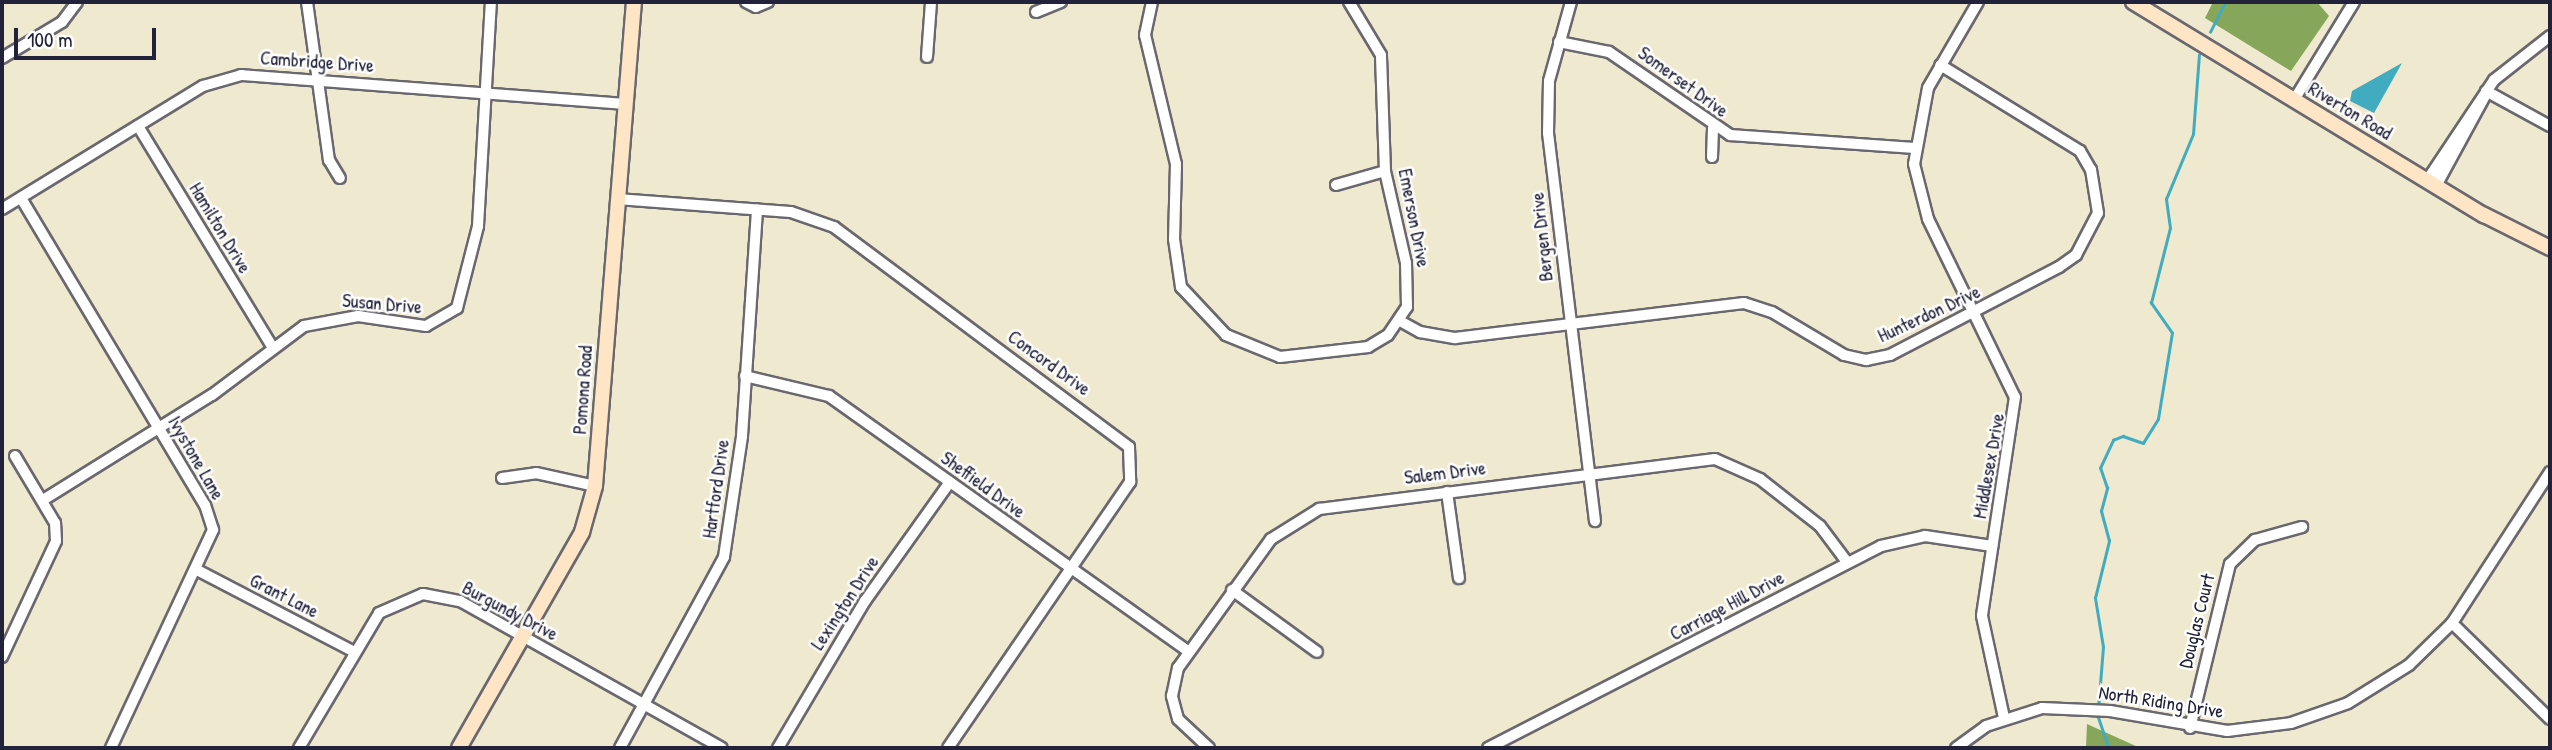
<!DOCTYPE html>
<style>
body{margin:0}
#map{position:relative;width:2552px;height:750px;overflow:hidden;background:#efe9d0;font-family:"Patrick Hand",sans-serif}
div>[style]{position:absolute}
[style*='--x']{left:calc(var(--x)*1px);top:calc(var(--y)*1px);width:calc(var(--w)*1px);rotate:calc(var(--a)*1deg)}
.forest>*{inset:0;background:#86a65a}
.water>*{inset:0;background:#41abc0}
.stream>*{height:2.5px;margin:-1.25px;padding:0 1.25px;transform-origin:1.25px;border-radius:1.25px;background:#41abc0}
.roads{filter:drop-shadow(2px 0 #6a686f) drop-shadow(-2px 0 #6a686f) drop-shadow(0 2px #6a686f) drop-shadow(0 -2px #6a686f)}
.street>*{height:10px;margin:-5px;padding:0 5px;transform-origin:5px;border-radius:5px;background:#fff}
.secondary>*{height:14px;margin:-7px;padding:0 7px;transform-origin:7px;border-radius:7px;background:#fde5c5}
span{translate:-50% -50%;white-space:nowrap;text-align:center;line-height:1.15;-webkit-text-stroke:5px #fff;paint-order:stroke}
.street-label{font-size:19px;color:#22223b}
.frame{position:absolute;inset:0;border:4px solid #22223b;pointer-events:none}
.scale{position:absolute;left:14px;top:28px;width:142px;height:32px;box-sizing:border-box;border:4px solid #22223b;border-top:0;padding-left:9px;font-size:21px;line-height:24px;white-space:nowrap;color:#22223b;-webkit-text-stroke:5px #fff;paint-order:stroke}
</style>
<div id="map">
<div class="forest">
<div style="clip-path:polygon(2213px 2px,2317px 2px,2329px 16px,2291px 71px,2205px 18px)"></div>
<div style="clip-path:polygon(2087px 724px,2138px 747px,2138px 748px,2086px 748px)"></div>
</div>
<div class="water">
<div style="clip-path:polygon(2402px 63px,2374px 113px,2350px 101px,2352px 91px)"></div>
</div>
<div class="stream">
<div style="--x:2210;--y:32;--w:34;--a:-63"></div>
<div style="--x:2098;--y:709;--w:62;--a:-85.4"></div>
<div style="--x:2103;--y:647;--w:50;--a:-99.3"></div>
<div style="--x:2095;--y:598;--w:59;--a:-76.2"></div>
<div style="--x:2109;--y:541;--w:31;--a:-105"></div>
<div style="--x:2101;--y:511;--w:24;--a:-75"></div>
<div style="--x:2107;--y:488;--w:21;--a:-109"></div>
<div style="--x:2100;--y:468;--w:31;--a:-65"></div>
<div style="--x:2113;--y:440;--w:11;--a:-22"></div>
<div style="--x:2123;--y:436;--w:21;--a:19"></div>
<div style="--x:2143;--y:443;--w:28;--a:-58"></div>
<div style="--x:2158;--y:419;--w:87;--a:-80.8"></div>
<div style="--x:2172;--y:333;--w:37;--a:-125"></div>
<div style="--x:2151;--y:303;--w:77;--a:-75.8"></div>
<div style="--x:2170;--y:228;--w:29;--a:-98"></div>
<div style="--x:2166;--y:199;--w:70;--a:-67.4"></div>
<div style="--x:2193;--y:134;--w:79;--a:-85.7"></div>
<div style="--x:2098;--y:716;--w:34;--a:71"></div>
</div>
<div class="roads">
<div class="street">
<div style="--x:307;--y:2;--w:160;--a:82.1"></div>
<div style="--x:329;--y:160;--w:21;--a:59"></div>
<div style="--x:746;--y:2;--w:11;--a:27"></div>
<div style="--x:756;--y:7;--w:13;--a:-23"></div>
<div style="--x:1152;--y:2;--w:34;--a:102"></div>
<div style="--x:1145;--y:35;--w:133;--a:76.5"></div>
<div style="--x:1176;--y:164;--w:75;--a:91.5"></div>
<div style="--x:1174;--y:239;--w:49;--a:81.7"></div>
<div style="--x:1181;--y:287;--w:66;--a:46.8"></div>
<div style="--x:1226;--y:335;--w:58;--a:22.2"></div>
<div style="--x:1280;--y:357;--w:89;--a:-6.5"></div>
<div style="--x:1368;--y:347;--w:23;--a:-31"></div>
<div style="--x:1388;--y:335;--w:34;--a:-56"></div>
<div style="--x:1407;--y:307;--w:44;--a:-91.3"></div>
<div style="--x:1406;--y:263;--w:94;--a:-102.9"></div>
<div style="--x:1385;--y:171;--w:116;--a:-92"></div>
<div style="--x:1381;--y:55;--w:62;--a:-121.1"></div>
<div style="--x:1571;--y:2;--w:82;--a:105.6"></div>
<div style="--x:1549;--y:81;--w:52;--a:91.1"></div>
<div style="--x:1548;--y:133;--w:391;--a:83.1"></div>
<div style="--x:1978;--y:2;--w:99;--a:120.2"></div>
<div style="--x:1928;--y:88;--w:77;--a:100.4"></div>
<div style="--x:1914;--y:164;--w:57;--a:75.7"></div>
<div style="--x:1928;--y:219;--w:198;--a:64"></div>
<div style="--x:2015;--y:397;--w:221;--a:98.6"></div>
<div style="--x:1982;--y:616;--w:104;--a:77.8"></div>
<div style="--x:1036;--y:12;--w:27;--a:-22"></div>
<div style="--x:1559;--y:42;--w:51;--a:11.3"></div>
<div style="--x:1609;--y:52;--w:147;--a:34.4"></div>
<div style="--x:1730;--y:135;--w:185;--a:4"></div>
<div style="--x:927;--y:57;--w:55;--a:-85.8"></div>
<div style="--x:2;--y:58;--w:70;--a:-31"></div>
<div style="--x:62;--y:22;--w:25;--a:-53"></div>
<div style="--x:2486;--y:91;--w:73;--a:28.7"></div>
<div style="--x:2294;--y:100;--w:115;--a:-58.5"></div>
<div style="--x:138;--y:126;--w:260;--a:58.7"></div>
<div style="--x:1712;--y:157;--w:29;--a:-88"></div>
<div style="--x:2428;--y:179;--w:119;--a:-56.3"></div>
<div style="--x:2494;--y:80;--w:71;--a:-38.2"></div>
<div style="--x:2437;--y:184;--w:102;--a:-61.4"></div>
<div style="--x:1336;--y:185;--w:51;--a:-15.9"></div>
<div style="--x:21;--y:198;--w:358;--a:59.1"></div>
<div style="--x:205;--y:505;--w:26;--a:72"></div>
<div style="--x:213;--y:530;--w:241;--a:115.1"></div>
<div style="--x:617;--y:199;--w:174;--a:4.3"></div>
<div style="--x:791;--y:212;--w:46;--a:19.2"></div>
<div style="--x:834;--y:227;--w:368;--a:36.7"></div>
<div style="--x:1129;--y:447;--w:35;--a:88"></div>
<div style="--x:1130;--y:482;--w:322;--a:124.4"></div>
<div style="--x:2;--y:209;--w:236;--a:-31.5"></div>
<div style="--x:203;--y:86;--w:40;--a:-16"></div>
<div style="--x:241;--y:75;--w:384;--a:4.3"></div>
<div style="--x:1400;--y:321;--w:23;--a:29"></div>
<div style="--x:1420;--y:332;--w:36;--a:10"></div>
<div style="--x:1455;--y:338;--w:291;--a:-6.9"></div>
<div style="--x:1744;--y:303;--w:29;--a:18"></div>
<div style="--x:1772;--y:312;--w:84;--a:30.8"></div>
<div style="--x:1844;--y:355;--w:23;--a:13"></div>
<div style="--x:1866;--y:360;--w:25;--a:-12"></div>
<div style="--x:1890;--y:355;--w:191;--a:-27.5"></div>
<div style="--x:2059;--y:267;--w:21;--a:-35"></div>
<div style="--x:2076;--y:255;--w:47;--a:-62.4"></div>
<div style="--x:2098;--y:213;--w:44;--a:-99.2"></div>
<div style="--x:2091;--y:170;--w:22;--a:-120"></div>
<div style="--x:2080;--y:151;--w:164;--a:-148.4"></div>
<div style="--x:745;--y:376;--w:86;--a:13.4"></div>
<div style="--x:829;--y:396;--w:440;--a:35.4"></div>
<div style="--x:502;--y:478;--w:34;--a:-8"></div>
<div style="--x:536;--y:473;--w:60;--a:12.4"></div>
<div style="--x:1447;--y:492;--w:87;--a:82.1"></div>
<div style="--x:43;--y:500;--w:199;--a:-31.9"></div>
<div style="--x:212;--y:395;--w:115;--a:-36.9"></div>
<div style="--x:304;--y:326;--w:55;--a:-10.5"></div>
<div style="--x:358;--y:316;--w:69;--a:8.4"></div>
<div style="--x:426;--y:326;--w:36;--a:-30"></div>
<div style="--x:457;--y:308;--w:85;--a:-75.6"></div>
<div style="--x:478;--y:226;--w:224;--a:-86.7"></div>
<div style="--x:199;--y:571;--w:174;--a:27.5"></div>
<div style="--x:1232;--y:590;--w:105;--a:36.1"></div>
<div style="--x:2452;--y:623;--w:137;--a:44.4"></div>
<div style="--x:2;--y:657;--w:128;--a:-65"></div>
<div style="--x:56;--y:541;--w:18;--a:-93"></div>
<div style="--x:55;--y:523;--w:78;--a:-120.8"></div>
<div style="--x:2190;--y:728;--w:169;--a:-76.3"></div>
<div style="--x:2230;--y:564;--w:35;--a:-44"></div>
<div style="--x:2255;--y:540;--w:49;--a:-15.5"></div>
<div style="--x:299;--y:748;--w:157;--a:-59.3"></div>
<div style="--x:379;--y:613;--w:48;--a:-23.4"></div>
<div style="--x:423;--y:594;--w:38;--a:11"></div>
<div style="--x:460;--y:601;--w:300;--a:29.3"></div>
<div style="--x:620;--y:748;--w:217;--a:-61.4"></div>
<div style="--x:724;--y:557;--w:122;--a:-81.5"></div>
<div style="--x:742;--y:436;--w:227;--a:-86.2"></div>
<div style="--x:778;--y:748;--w:171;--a:-59.4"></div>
<div style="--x:865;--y:601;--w:146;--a:-54.5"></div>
<div style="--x:1209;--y:748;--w:42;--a:-136.9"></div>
<div style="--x:1178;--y:719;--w:24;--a:-105"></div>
<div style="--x:1172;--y:696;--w:29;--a:-78"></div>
<div style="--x:1178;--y:668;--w:159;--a:-54.2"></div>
<div style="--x:1271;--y:539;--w:57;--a:-32"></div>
<div style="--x:1319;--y:509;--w:399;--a:-7.2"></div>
<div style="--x:1715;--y:459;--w:49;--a:24"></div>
<div style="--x:1760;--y:479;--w:76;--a:38.1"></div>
<div style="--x:1820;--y:526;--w:45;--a:53.1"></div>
<div style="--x:1488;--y:748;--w:442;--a:-27.2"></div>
<div style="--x:1881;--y:546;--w:45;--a:-12.8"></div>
<div style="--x:1925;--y:536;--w:68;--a:8.5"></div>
<div style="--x:1956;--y:748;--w:37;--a:-36"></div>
<div style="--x:1986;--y:726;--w:59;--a:-17.8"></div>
<div style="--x:2042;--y:708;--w:68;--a:2.5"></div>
<div style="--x:2110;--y:711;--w:119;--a:9.7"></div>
<div style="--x:2227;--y:731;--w:64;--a:-7.1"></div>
<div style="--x:2291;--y:723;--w:60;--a:-19.3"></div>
<div style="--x:2348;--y:703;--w:72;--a:-31.9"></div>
<div style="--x:2409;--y:665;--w:60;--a:-44.3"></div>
<div style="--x:2452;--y:623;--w:180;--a:-57"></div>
</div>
<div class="secondary">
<div style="--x:2133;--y:2;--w:411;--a:31.3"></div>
<div style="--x:2484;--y:215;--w:74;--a:26.6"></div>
<div style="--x:459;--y:748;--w:249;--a:-60.3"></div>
<div style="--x:582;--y:532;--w:48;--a:-74.2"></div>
<div style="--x:595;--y:486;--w:486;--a:-85.4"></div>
</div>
</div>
<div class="street-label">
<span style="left:317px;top:62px;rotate:4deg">Cambridge Drive</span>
<span style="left:1683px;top:82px;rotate:36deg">Somerset Drive</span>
<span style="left:2350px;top:111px;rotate:31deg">Riverton Road</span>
<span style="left:1414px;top:218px;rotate:79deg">Emerson Drive</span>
<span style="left:220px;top:228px;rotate:59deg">Hamilton Drive</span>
<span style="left:1542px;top:237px;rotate:-96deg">Bergen Drive</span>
<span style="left:382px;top:304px;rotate:5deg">Susan Drive</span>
<span style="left:1929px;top:314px;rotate:-25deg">Hunterdon Drive</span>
<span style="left:1049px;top:363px;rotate:36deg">Concord Drive</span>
<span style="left:583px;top:390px;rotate:-86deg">Pomona Road</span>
<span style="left:196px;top:458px;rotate:60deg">Ivystone Lane</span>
<span style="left:1989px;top:466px;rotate:-80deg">Middlesex Drive</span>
<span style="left:1445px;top:473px;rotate:-7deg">Salem Drive</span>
<span style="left:983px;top:485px;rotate:36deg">Sheffield Drive</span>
<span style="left:716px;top:489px;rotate:-82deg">Hartford Drive</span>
<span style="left:284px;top:596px;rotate:27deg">Grant Lane</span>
<span style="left:845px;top:603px;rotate:-57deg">Lexington Drive</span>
<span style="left:1727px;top:606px;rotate:-28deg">Carriage Hill Drive</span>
<span style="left:510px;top:611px;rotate:28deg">Burgundy Drive</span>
<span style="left:2197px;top:621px;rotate:-76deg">Douglas Court</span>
<span style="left:2161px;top:702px;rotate:9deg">North Riding Drive</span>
</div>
<div class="frame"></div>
<div class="scale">100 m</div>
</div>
